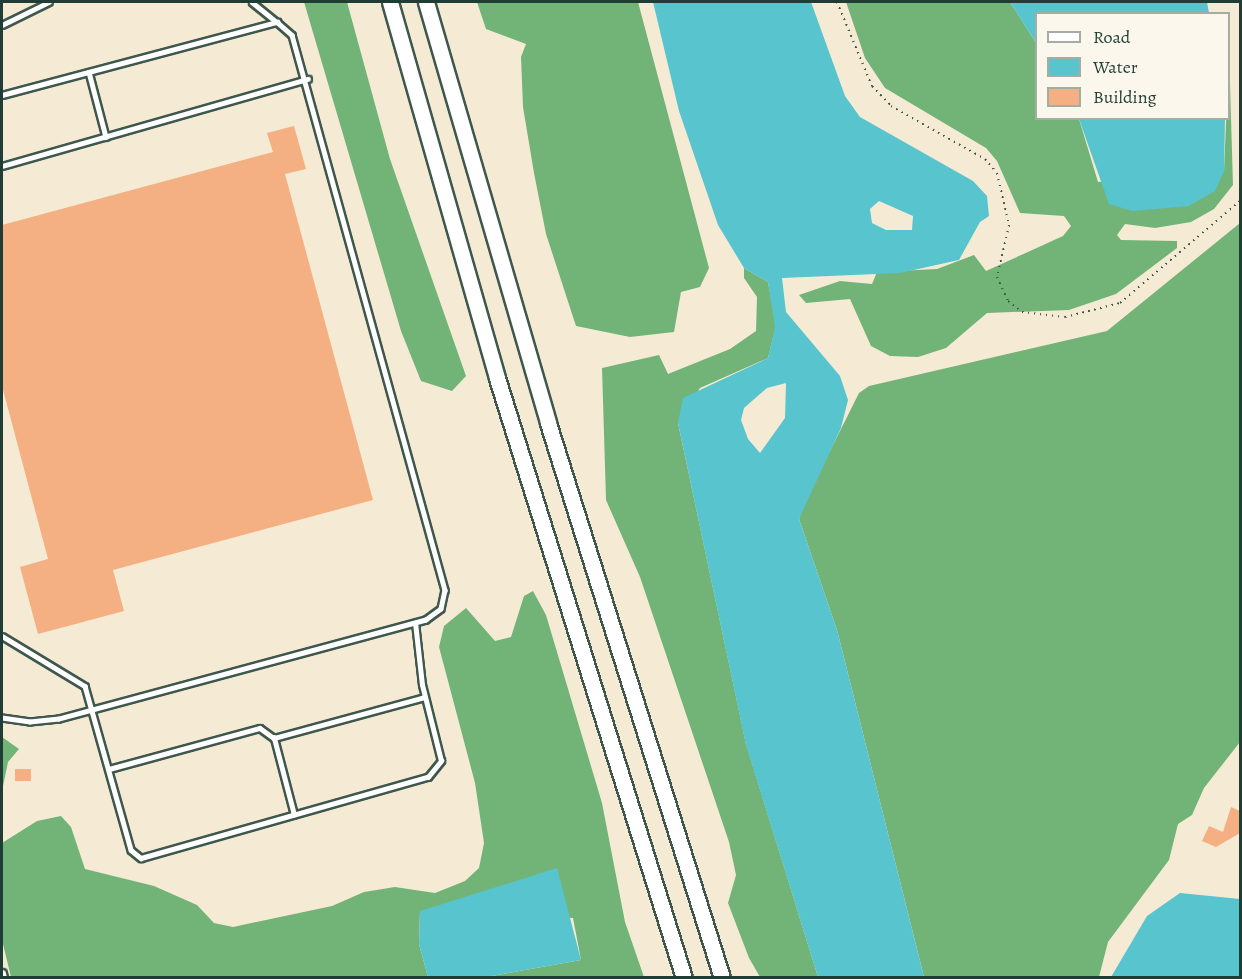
<!DOCTYPE html>
<style>
body{margin:0}
#map{position:relative;width:1242px;height:979px;overflow:hidden;background:#f5ebd5;font-family:Alegreya,serif}
div>[style]{position:absolute}
[style*='--x']{left:calc(var(--x)*1px);top:calc(var(--y)*1px);width:calc(var(--w)*1px);rotate:calc(var(--a)*1deg)}
.forest>*{inset:0;background:#72b477}
.water>*{inset:0;background:#57c4ce}
.building>*{inset:0;background:#f4af82;transform-origin:0 0}
.path>*{height:2px;margin-top:-1px;transform-origin:0;background:repeating-linear-gradient(90deg,#3f574c 0 1.5px,transparent 0 6px)}
.roads{filter:drop-shadow(2px 0 #3f574c) drop-shadow(-2px 0 #3f574c) drop-shadow(0 2px #3f574c) drop-shadow(0 -2px #3f574c)}
.lane>*{height:4.5px;margin:-2.25px;padding:0 2.25px;transform-origin:2.25px;border-radius:2.25px;background:#fff}
.street>*{height:8px;margin:-4px;padding:0 4px;transform-origin:4px;border-radius:4px;background:#fff}
.highway>*{height:15px;margin:-7.5px;padding:0 7.5px;transform-origin:7.5px;border-radius:7.5px;background:#fff}
span{translate:-50% -50%;white-space:nowrap;text-align:center;line-height:1.15;-webkit-text-stroke:4.5px #fbf7ec;paint-order:stroke}
.frame{position:absolute;inset:0;border:3px solid #1f3d34;pointer-events:none}
.legend{position:absolute;left:1035px;top:12px;width:195px;height:108px;box-sizing:border-box;background:#fbf7ec;border:2px solid #a3ada2;margin:0;padding:8px 10px;list-style:none;font-size:18px;color:#1f3d34}
.legend li{display:flex;align-items:center;gap:12px;height:30px}
.legend b{width:30px;border:2px solid #a3ada2}
</style>
<div id="map">
<div class="forest">
<div style="clip-path:polygon(304px 2px,347px 2px,390px 159px,466px 376px,452px 391px,421px 381px,401px 331px)"></div>
<div style="clip-path:polygon(477px 2px,638px 2px,709px 268px,700px 287px,681px 292px,674px 332px,630px 337px,576px 326px,546px 234px,534px 173px,523px 107px,521px 57px,526px 44px,486px 29px)"></div>
<div style="clip-path:polygon(846px 2px,1010px 2px,1036px 43px,1036px 118px,1079px 119px,1098px 182px,1224px 171px,1229px 50px,1233px 185px,1214px 209px,1191px 222px,1155px 228px,1125px 224px,1117px 235px,1121px 240px,1177px 241px,1177px 248px,1116px 294px,1069px 310px,987px 313px,946px 348px,918px 357px,890px 356px,871px 346px,850px 299px,806px 303px,799px 295px,840px 281px,872px 284px,877px 272px,937px 269px,974px 255px,986px 271px,1063px 236px,1071px 226px,1064px 216px,1020px 213px,997px 161px,986px 148px,885px 88px,865px 58px)"></div>
<div style="clip-path:polygon(1240px 223px,1240px 742px,1204px 788px,1192px 815px,1178px 824px,1169px 860px,1108px 942px,1099px 977px,924px 977px,837px 630px,799px 519px,809px 493px,859px 393px,869px 386px,1107px 331px)"></div>
<div style="clip-path:polygon(744px 268px,768px 282px,776px 325px,768px 358px,700px 388px,678px 423px,746px 744px,818px 977px,760px 977px,749px 958px,728px 903px,736px 875px,729px 842px,640px 577px,606px 500px,602px 368px,659px 355px,668px 374px,730px 349px,756px 331px,757px 297px,744px 278px)"></div>
<div style="clip-path:polygon(533px 591px,546px 615px,602px 803px,625px 922px,644px 977px,486px 977px,581px 960px,573px 918px,420px 911px,419px 944px,428px 977px,11px 977px,2px 940px,2px 843px,37px 821px,61px 816px,71px 827px,85px 869px,154px 886px,197px 905px,214px 923px,233px 927px,332px 906px,364px 892px,395px 887px,435px 893px,465px 881px,479px 868px,484px 843px,475px 783px,439px 647px,444px 626px,466px 608px,495px 641px,511px 637px,524px 596px)"></div>
<div style="clip-path:polygon(2px 737px,19px 749px,8px 762px,2px 791px)"></div>
</div>
<div class="water">
<div style="clip-path:polygon(evenodd,653px 2px,811px 2px,845px 96px,860px 117px,973px 181px,987px 196px,989px 216px,980px 222px,959px 260px,900px 273px,782px 278px,786px 312px,840px 376px,848px 400px,841px 428px,799px 519px,837px 630px,924px 977px,818px 977px,746px 745px,678px 423px,683px 398px,768px 358px,775px 327px,768px 282px,744px 268px,718px 225px,679px 111px,653px 2px,879px 201px,913px 216px,912px 230px,886px 230px,872px 223px,870px 209px,879px 201px,653px 2px,786px 383px,785px 418px,760px 453px,748px 439px,741px 420px,744px 408px,767px 388px,786px 383px)"></div>
<div style="clip-path:polygon(1010px 2px,1207px 2px,1209px 13px,1036px 14px,1036px 43px)"></div>
<div style="clip-path:polygon(1079px 119px,1225px 119px,1224px 171px,1215px 191px,1189px 206px,1132px 211px,1109px 204px)"></div>
<div style="clip-path:polygon(557px 868px,581px 960px,486px 977px,428px 977px,419px 944px,420px 911px)"></div>
<div style="clip-path:polygon(1180px 893px,1240px 899px,1240px 977px,1111px 977px,1147px 916px)"></div>
</div>
<div class="building">
<div style="clip-path:polygon(294px 126px,306px 169px,285px 174px,373px 500px,113px 570px,124px 611px,38px 634px,20px 567px,48px 559px,2px 386px,2px 225px,273px 152px,267px 133px)"></div>
<div style="left:31px;top:769px;width:12px;height:16px;rotate:90deg"></div>
<div style="clip-path:polygon(1231px 807px,1240px 811px,1240px 833px,1216px 847px,1202px 841px,1209px 826px,1223px 832px)"></div>
</div>
<div class="path">
<div style="--x:837;--y:2;--w:91;--a:67.4"></div>
<div style="--x:872;--y:86;--w:28;--a:46"></div>
<div style="--x:891;--y:106;--w:108;--a:29.4"></div>
<div style="--x:985;--y:159;--w:18;--a:49"></div>
<div style="--x:997;--y:173;--w:53;--a:77"></div>
<div style="--x:1009;--y:225;--w:53;--a:103"></div>
<div style="--x:997;--y:277;--w:26;--a:65"></div>
<div style="--x:1008;--y:301;--w:18;--a:38"></div>
<div style="--x:1022;--y:312;--w:43;--a:6.6"></div>
<div style="--x:1065;--y:317;--w:57;--a:-14.3"></div>
<div style="--x:1120;--y:303;--w:157;--a:-40.4"></div>
</div>
<div class="roads">
<div class="lane">
<div style="--x:252;--y:2;--w:32;--a:39"></div>
<div style="--x:2;--y:25;--w:52;--a:-26.1"></div>
<div style="--x:89;--y:72;--w:67;--a:75.3"></div>
<div style="--x:2;--y:95;--w:285;--a:-14.9"></div>
<div style="--x:277;--y:22;--w:20;--a:41"></div>
<div style="--x:292;--y:35;--w:576;--a:74.59"></div>
<div style="--x:445;--y:590;--w:19;--a:102"></div>
<div style="--x:441;--y:609;--w:19;--a:144"></div>
<div style="--x:426;--y:620;--w:380;--a:164.9"></div>
<div style="--x:59;--y:719;--w:29;--a:174"></div>
<div style="--x:30;--y:722;--w:28;--a:-172"></div>
<div style="--x:2;--y:166;--w:318;--a:-15.9"></div>
<div style="--x:2;--y:636;--w:97;--a:31.1"></div>
<div style="--x:85;--y:686;--w:170;--a:74.3"></div>
<div style="--x:131;--y:850;--w:13;--a:39"></div>
<div style="--x:141;--y:858;--w:298;--a:-15.8"></div>
<div style="--x:428;--y:777;--w:21;--a:-51"></div>
<div style="--x:441;--y:761;--w:78;--a:-104"></div>
<div style="--x:422;--y:685;--w:62;--a:-96.4"></div>
<div style="--x:109;--y:769;--w:156;--a:-15.2"></div>
<div style="--x:260;--y:728;--w:17;--a:36"></div>
<div style="--x:294;--y:815;--w:80;--a:-104.6"></div>
<div style="--x:274;--y:738;--w:156;--a:-15.2"></div>
</div>
<div class="street">
<div style="--x:2;--y:974;--w:4;--a:76"></div>
</div>
<div class="highway">
<div style="--x:390;--y:2;--w:391;--a:74.1"></div>
<div style="--x:497;--y:378;--w:628;--a:72.69"></div>
<div style="--x:426;--y:2;--w:438;--a:73.8"></div>
<div style="--x:548;--y:423;--w:582;--a:72.59"></div>
</div>
</div>
<div class="frame"></div>
<ul class="legend">
<li><b style="height:8px;background:#fff"></b>Road</li>
<li><b style="height:16px;background:#57c4ce"></b>Water</li>
<li><b style="height:16px;background:#f4af82"></b>Building</li>
</ul>
</div>
